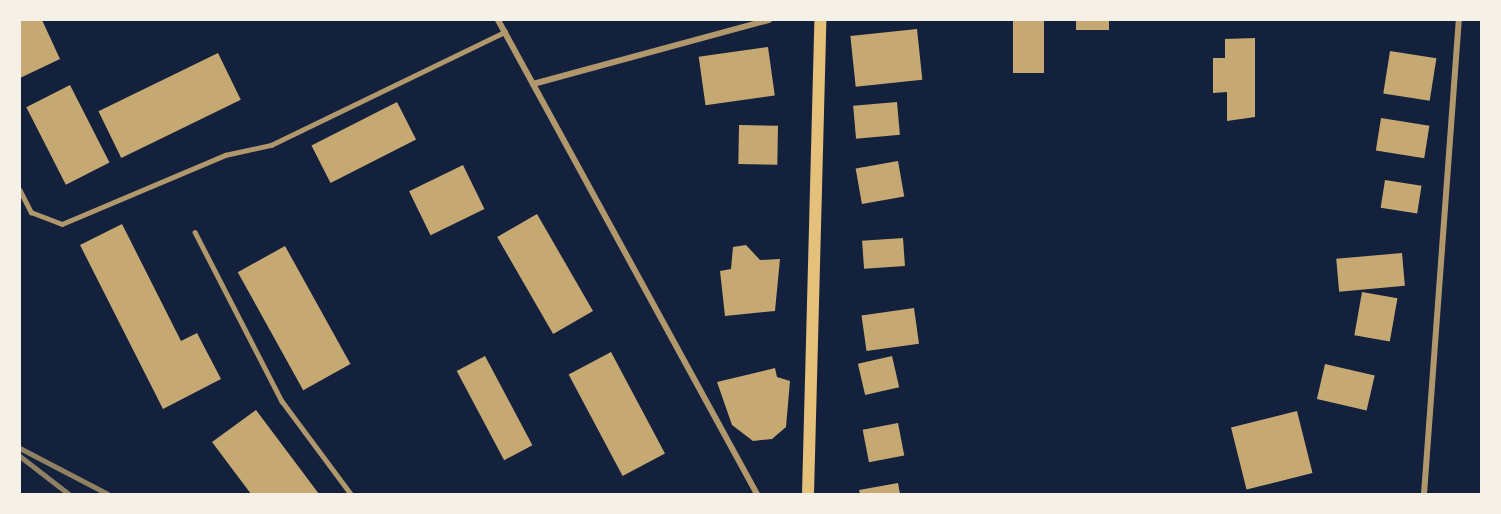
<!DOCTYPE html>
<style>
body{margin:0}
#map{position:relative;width:1501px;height:514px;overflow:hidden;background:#14213d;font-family:Rubik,sans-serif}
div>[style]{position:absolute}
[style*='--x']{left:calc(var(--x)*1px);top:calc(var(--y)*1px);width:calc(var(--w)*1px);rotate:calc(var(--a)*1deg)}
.building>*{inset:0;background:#c6a872;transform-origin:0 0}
.service>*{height:4.5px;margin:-2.25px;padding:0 2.25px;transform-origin:2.25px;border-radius:2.25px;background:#b1986c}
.minor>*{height:6px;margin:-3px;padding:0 3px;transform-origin:3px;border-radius:3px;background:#b1986c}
.secondary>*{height:12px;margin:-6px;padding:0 6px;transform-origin:6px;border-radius:6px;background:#e5c07b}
.rail>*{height:4.5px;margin:-2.25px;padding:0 2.25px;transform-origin:2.25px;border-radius:2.25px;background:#918062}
span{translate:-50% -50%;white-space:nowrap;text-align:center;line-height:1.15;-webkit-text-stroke:6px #f6f1e7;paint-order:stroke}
.frame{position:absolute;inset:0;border:21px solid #f6f1e7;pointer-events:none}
</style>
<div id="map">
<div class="building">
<div style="clip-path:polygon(20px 20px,42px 20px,60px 59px,20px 78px)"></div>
<div style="left:1013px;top:20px;width:31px;height:53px"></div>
<div style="left:1076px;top:20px;width:33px;height:10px"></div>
<div style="left:917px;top:29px;width:51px;height:67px;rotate:84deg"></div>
<div style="clip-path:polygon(1255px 38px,1255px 117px,1227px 121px,1227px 92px,1213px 93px,1213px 58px,1225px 58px,1225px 39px)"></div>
<div style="left:768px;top:47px;width:49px;height:70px;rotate:82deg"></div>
<div style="left:1390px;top:51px;width:47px;height:43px;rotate:9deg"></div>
<div style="left:218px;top:53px;width:52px;height:133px;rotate:64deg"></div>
<div style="left:70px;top:85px;width:87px;height:49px;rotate:63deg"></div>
<div style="left:397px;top:102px;width:42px;height:96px;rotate:63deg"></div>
<div style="left:897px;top:102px;width:33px;height:44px;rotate:85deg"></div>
<div style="left:1381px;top:118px;width:49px;height:33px;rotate:9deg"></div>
<div style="left:739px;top:125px;width:39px;height:39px;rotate:1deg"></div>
<div style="left:898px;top:161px;width:36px;height:43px;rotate:80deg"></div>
<div style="left:463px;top:165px;width:49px;height:60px;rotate:64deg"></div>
<div style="left:1385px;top:180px;width:37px;height:28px;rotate:9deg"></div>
<div style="left:537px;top:214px;width:112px;height:46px;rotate:60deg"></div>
<div style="clip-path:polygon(122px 224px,181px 341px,197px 333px,221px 379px,163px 409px,80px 245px)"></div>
<div style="left:903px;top:238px;width:28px;height:41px;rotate:86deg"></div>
<div style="clip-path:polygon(746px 245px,760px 260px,780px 259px,775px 311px,725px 316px,720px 271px,731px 269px,733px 247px)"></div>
<div style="left:285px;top:246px;width:135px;height:54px;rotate:61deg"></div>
<div style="left:1402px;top:253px;width:33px;height:66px;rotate:85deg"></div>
<div style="left:1362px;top:292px;width:36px;height:44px;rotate:10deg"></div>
<div style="left:914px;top:308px;width:36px;height:53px;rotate:82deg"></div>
<div style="left:611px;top:352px;width:115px;height:48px;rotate:62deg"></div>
<div style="left:485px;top:356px;width:101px;height:32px;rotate:62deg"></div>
<div style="left:892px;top:356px;width:32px;height:35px;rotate:77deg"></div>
<div style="left:1325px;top:364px;width:51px;height:36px;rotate:13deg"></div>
<div style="clip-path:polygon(775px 368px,777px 377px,790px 381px,786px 427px,772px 439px,753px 441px,732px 425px,717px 382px)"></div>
<div style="clip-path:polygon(256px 410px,319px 494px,251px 494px,212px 442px)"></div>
<div style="left:1297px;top:411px;width:64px;height:68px;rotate:76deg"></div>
<div style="left:898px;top:423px;width:33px;height:36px;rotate:79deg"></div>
<div style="clip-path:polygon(898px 483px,900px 494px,860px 494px,859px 490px)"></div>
</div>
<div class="service">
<div style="--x:20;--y:190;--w:25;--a:63"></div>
<div style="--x:31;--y:212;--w:33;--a:21"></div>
<div style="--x:62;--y:224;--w:177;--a:-22.9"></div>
<div style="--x:225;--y:155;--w:47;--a:-12.3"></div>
<div style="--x:271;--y:145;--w:260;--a:-25.8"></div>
<div style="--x:195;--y:232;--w:190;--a:62.8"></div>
<div style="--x:282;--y:401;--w:116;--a:53.4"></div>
</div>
<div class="minor">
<div style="--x:498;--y:20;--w:540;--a:61.35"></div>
<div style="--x:533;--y:84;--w:245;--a:-15.2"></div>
<div style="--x:1424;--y:494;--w:475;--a:-85.8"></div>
</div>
<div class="secondary">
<div style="--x:808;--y:494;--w:474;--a:-88.5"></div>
</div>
<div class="rail">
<div style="--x:20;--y:448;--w:99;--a:27.6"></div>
<div style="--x:20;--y:456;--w:62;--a:37.8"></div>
</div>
<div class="frame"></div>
</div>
